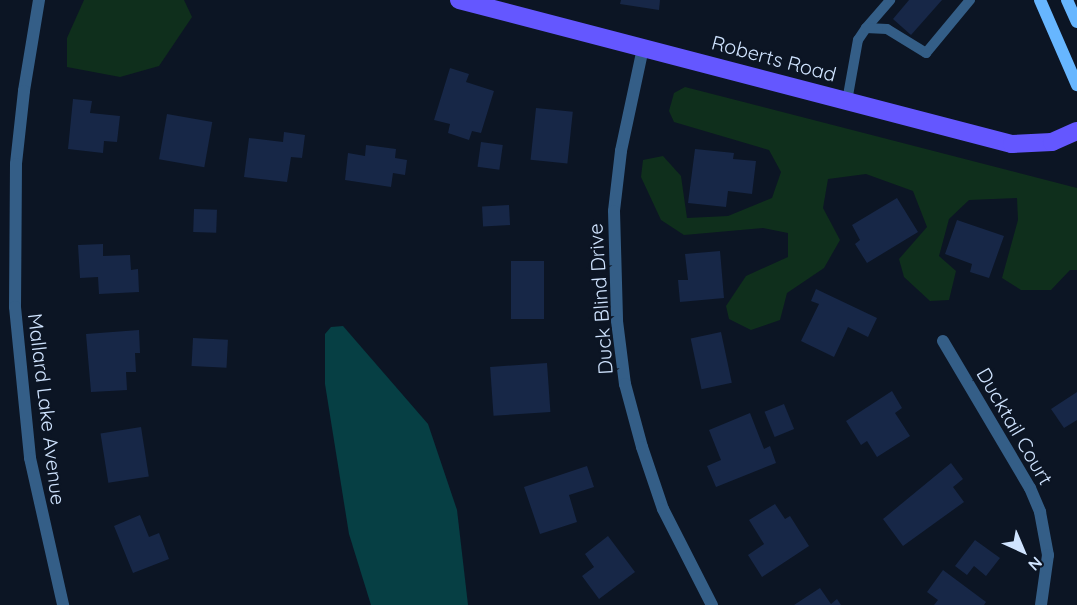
<!DOCTYPE html>
<style>
body{margin:0}
#map{position:relative;width:1077px;height:605px;overflow:hidden;background:#0c1524;font-family:Quicksand,sans-serif}
div>[style]{position:absolute}
[style*='--x']{left:calc(var(--x)*1px);top:calc(var(--y)*1px);width:calc(var(--w)*1px);rotate:calc(var(--a)*1deg)}
.green>*{inset:0;background:#0f2f1c}
.water>*{inset:0;background:#063f44}
.building>*{inset:0;background:#172747;transform-origin:0 0}
.lane>*{height:10px;margin:-5px;padding:0 5px;transform-origin:5px;border-radius:5px;background:#345e87}
.street>*{height:12px;margin:-6px;padding:0 6px;transform-origin:6px;border-radius:6px;background:#345e87}
.secondary>*{height:12px;margin:-6px;padding:0 6px;transform-origin:6px;border-radius:6px;background:#67b6ff}
.primary>*{height:18px;margin:-9px;padding:0 9px;transform-origin:9px;border-radius:9px;background:#6457ff}
span{translate:-50% -50%;white-space:nowrap;text-align:center;line-height:1.15;-webkit-text-stroke:4.5px #0c1524;paint-order:stroke}
.street-label{font-size:20px;color:#d0e4ff}
.north{position:absolute;left:993px;top:521px;width:60px;height:60px;-webkit-text-stroke:4px #0c1524;paint-order:stroke;rotate:136deg;font-size:16px;font-weight:700;line-height:24px;text-align:center;color:#d0e4ff}
.north::after{content:'';display:block;margin:auto;width:21px;height:27px;background:#d0e4ff;clip-path:polygon(50% 0,100% 100%,50% 72%,0 100%)}
</style>
<div id="map">
<div class="green">
<div style="clip-path:polygon(84px 0,184px 0,192px 17px,159px 66px,120px 77px,67px 67px,67px 38px)"></div>
<div style="clip-path:polygon(685px 87px,1077px 188px,1077px 270px,1070px 270px,1051px 290px,1021px 290px,1002px 278px,1018px 220px,1017px 198px,969px 200px,949px 219px,939px 256px,956px 271px,949px 300px,930px 301px,904px 277px,899px 259px,927px 227px,913px 191px,866px 174px,828px 179px,823px 208px,840px 240px,824px 268px,787px 293px,780px 320px,751px 330px,729px 319px,726px 306px,746px 276px,788px 257px,788px 233px,763px 228px,684px 235px,661px 220px,641px 177px,643px 160px,663px 156px,681px 176px,687px 218px,728px 216px,772px 198px,781px 172px,769px 150px,674px 122px,669px 111px,674px 93px)"></div>
</div>
<div class="water">
<div style="clip-path:polygon(343px 326px,428px 424px,457px 510px,468px 605px,371px 605px,349px 534px,325px 384px,325px 334px,331px 327px)"></div>
</div>
<div class="building">
<div style="clip-path:polygon(621px 0,660px 0,659px 10px,620px 4px)"></div>
<div style="clip-path:polygon(909px 0,942px 0,911px 35px,893px 19px)"></div>
<div style="clip-path:polygon(450px 68px,469px 74px,466px 82px,494px 91px,481px 133px,472px 131px,469px 140px,448px 133px,450px 124px,434px 120px)"></div>
<div style="clip-path:polygon(73px 99px,92px 101px,90px 113px,120px 116px,117px 142px,104px 141px,103px 153px,68px 149px)"></div>
<div style="left:536px;top:108px;width:37px;height:52px;rotate:6deg"></div>
<div style="left:167px;top:114px;width:46px;height:46px;rotate:10deg"></div>
<div style="clip-path:polygon(284px 132px,305px 135px,302px 158px,291px 157px,287px 182px,244px 177px,249px 138px,283px 142px)"></div>
<div style="left:481px;top:142px;width:22px;height:25px;rotate:8deg"></div>
<div style="clip-path:polygon(366px 145px,396px 149px,395px 158px,407px 160px,405px 175px,393px 173px,391px 187px,345px 180px,348px 153px,365px 156px)"></div>
<div style="clip-path:polygon(695px 149px,734px 153px,733px 159px,756px 161px,752px 194px,728px 191px,726px 207px,688px 203px)"></div>
<div style="clip-path:polygon(897px 198px,918px 232px,867px 263px,855px 244px,860px 240px,852px 225px)"></div>
<div style="left:509px;top:205px;width:20px;height:27px;rotate:87deg"></div>
<div style="left:194px;top:209px;width:23px;height:23px;rotate:2deg"></div>
<div style="clip-path:polygon(957px 220px,1004px 236px,989px 278px,970px 272px,972px 264px,945px 254px)"></div>
<div style="clip-path:polygon(103px 244px,103px 256px,130px 255px,131px 270px,138px 269px,139px 292px,99px 294px,98px 277px,80px 278px,78px 245px)"></div>
<div style="clip-path:polygon(720px 251px,724px 298px,680px 302px,678px 280px,688px 280px,685px 254px)"></div>
<div style="left:511px;top:261px;width:33px;height:58px"></div>
<div style="clip-path:polygon(816px 289px,877px 318px,868px 337px,848px 327px,834px 357px,801px 341px,819px 304px,811px 301px)"></div>
<div style="clip-path:polygon(139px 330px,140px 353px,135px 353px,136px 372px,126px 372px,127px 390px,91px 392px,86px 334px)"></div>
<div style="left:721px;top:332px;width:52px;height:31px;rotate:78deg"></div>
<div style="left:193px;top:338px;width:35px;height:28px;rotate:3deg"></div>
<div style="left:547px;top:363px;width:49px;height:57px;rotate:86deg"></div>
<div style="clip-path:polygon(892px 391px,902px 408px,895px 413px,910px 436px,877px 457px,867px 441px,861px 445px,846px 421px)"></div>
<div style="clip-path:polygon(1077px 392px,1077px 420px,1064px 428px,1051px 409px)"></div>
<div style="left:784px;top:404px;width:27px;height:21px;rotate:68deg"></div>
<div style="clip-path:polygon(750px 413px,764px 449px,770px 446px,776px 463px,716px 487px,707px 466px,721px 460px,709px 430px)"></div>
<div style="left:141px;top:427px;width:50px;height:41px;rotate:81deg"></div>
<div style="clip-path:polygon(951px 463px,963px 479px,953px 487px,964px 502px,903px 546px,883px 519px)"></div>
<div style="clip-path:polygon(587px 466px,594px 487px,569px 495px,577px 522px,540px 534px,524px 487px)"></div>
<div style="clip-path:polygon(775px 504px,785px 519px,790px 516px,809px 546px,762px 577px,748px 555px,764px 544px,749px 520px)"></div>
<div style="clip-path:polygon(140px 515px,149px 537px,159px 533px,169px 559px,133px 573px,114px 526px)"></div>
<div style="clip-path:polygon(608px 536px,635px 572px,599px 599px,582px 576px,594px 567px,585px 554px)"></div>
<div style="clip-path:polygon(975px 540px,1000px 558px,986px 576px,974px 566px,967px 575px,955px 566px)"></div>
<div style="clip-path:polygon(943px 570px,986px 602px,984px 605px,934px 605px,938px 600px,927px 592px)"></div>
<div style="clip-path:polygon(820px 588px,831px 604px,837px 599px,841px 605px,794px 605px)"></div>
</div>
<div class="lane">
<div style="--x:866;--y:28;--w:37;--a:-49"></div>
<div style="--x:847;--y:101;--w:62;--a:-79.8"></div>
<div style="--x:858;--y:40;--w:14;--a:-56"></div>
<div style="--x:866;--y:28;--w:21;--a:3"></div>
<div style="--x:887;--y:29;--w:46;--a:31.6"></div>
<div style="--x:926;--y:53;--w:69;--a:-50.3"></div>
</div>
<div class="street">
<div style="--x:39;--y:0;--w:92;--a:99.4"></div>
<div style="--x:24;--y:91;--w:73;--a:96.3"></div>
<div style="--x:16;--y:164;--w:143;--a:90.4"></div>
<div style="--x:15;--y:307;--w:152;--a:84.3"></div>
<div style="--x:30;--y:458;--w:151;--a:77.3"></div>
<div style="--x:643;--y:48;--w:105;--a:102.1"></div>
<div style="--x:621;--y:151;--w:60;--a:96.7"></div>
<div style="--x:614;--y:211;--w:110;--a:88.4"></div>
<div style="--x:617;--y:321;--w:64;--a:82.8"></div>
<div style="--x:625;--y:384;--w:65;--a:74.9"></div>
<div style="--x:642;--y:447;--w:65;--a:71.3"></div>
<div style="--x:663;--y:509;--w:108;--a:63"></div>
<div style="--x:943;--y:341;--w:171;--a:59.4"></div>
<div style="--x:1030;--y:488;--w:26;--a:67"></div>
<div style="--x:1040;--y:512;--w:44;--a:79.5"></div>
<div style="--x:1048;--y:555;--w:50;--a:98"></div>
</div>
<div class="secondary">
<div style="--x:1040;--y:0;--w:93;--a:66.5"></div>
<div style="--x:1067;--y:0;--w:24;--a:66"></div>
</div>
<div class="primary">
<div style="--x:459;--y:0;--w:571;--a:14.6"></div>
<div style="--x:1012;--y:144;--w:40;--a:-2.9"></div>
<div style="--x:1052;--y:142;--w:27;--a:-24"></div>
</div>
<div class="street-label">
<span style="left:774px;top:58px;rotate:15deg">Roberts Road</span>
<span style="left:600px;top:299px;rotate:-94deg">Duck Blind Drive</span>
<span style="left:47px;top:409px;rotate:83deg">Mallard Lake Avenue</span>
<span style="left:1015px;top:426px;rotate:60deg">Ducktail Court</span>
</div>
<div class="north">N</div>
</div>
